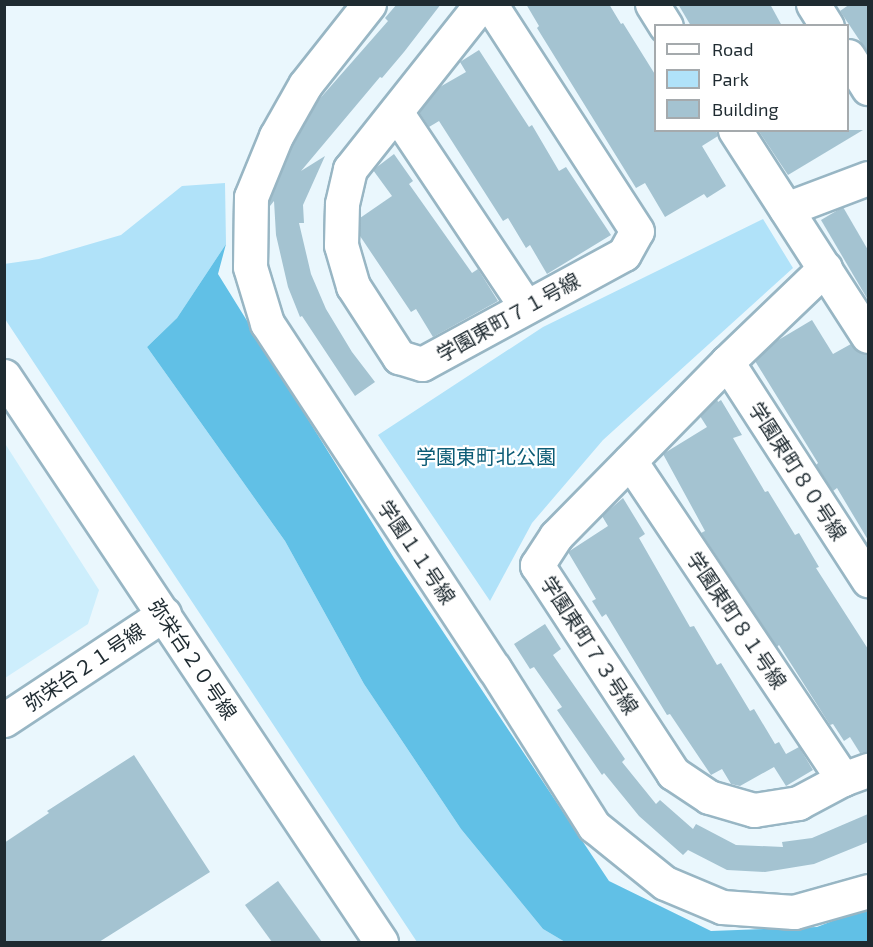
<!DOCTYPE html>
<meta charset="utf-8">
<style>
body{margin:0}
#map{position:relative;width:873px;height:947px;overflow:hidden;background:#eaf7fd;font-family:"Exo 2","Noto Sans JP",sans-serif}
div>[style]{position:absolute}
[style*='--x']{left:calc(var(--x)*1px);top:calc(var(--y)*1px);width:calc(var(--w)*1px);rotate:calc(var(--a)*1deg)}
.built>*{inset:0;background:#cdeefc}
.green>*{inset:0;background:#b0e2f9}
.forest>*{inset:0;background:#61c0e6}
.building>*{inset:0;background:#a4c3d1}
.roads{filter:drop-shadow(2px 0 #98b6c4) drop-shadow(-2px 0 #98b6c4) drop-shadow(0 2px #98b6c4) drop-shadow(0 -2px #98b6c4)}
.minor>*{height:33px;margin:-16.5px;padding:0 16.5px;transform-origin:16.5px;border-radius:16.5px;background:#fff}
span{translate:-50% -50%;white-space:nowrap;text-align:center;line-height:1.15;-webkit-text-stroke:4.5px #fff;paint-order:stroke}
.street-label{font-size:20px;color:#1f2b31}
.park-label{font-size:20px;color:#0d5c76}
.frame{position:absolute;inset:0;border:6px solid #1f2b31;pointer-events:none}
.legend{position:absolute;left:654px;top:24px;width:195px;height:108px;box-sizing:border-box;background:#fff;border:2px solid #a5aaad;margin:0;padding:8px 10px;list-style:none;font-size:18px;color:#1f2b31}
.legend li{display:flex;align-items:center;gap:12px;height:30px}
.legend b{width:30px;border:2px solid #a5aaad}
</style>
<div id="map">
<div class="built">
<div style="clip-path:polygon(4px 442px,99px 590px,88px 624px,5px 678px)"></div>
</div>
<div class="green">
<div style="clip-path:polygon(225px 183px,226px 244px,177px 318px,147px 347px,285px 541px,364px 684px,461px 829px,543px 929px,565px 942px,417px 942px,5px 319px,4px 264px,39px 259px,121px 235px,182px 186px)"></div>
<div style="clip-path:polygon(763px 219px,793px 268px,603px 440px,532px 523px,490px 601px,378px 435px,543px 327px)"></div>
</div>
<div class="forest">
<div style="clip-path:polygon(226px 244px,218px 274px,394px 558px,609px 881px,711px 931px,817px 927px,868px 907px,868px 942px,565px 942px,543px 929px,461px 829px,364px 684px,285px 541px,147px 347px,177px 318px)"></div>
</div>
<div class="building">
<div style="clip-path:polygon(397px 4px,441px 4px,404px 52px,382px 78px,380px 77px,301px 171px,325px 156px,303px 205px,304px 223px,299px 223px,311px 274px,326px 309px,352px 352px,375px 382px,355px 396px,302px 316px,300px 317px,288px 287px,276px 235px,274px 201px,270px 206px,270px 201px,293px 144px,316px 103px,388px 21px,385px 18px)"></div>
<div style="clip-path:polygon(526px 4px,609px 4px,621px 24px,623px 23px,656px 76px,656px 130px,716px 130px,718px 136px,702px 146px,726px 186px,707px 198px,704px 194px,665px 217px,645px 183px,636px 188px,537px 28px,539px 26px)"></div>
<div style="clip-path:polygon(678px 4px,770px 4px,782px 26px,691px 26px)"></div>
<div style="clip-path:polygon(850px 4px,868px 4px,868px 53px,840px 11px)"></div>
<div style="clip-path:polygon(479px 50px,529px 127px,532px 125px,559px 171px,566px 167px,611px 235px,547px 274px,530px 245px,526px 248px,508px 218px,503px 221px,439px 121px,429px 127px,419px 112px,438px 88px,466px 72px,460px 62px)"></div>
<div style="clip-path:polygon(758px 130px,863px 130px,788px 175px)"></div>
<div style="clip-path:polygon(394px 154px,413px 181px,409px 184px,472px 273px,478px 269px,498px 301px,433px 337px,416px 309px,411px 312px,360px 236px,360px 218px,392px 196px,373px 170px)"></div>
<div style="clip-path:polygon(843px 207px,868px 250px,868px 300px,821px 220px)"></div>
<div style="clip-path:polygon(812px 320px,833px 354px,851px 344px,859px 352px,868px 355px,868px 540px,837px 488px,833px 491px,816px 465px,818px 463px,755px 361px,775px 342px)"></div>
<div style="clip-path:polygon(717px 399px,718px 402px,721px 400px,742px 435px,733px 438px,765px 492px,768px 491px,795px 535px,799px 533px,819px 567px,816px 568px,868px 649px,868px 752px,860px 753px,850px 737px,844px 741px,833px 724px,830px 725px,779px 645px,777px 647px,701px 533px,705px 531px,663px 454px,707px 427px,700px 416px)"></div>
<div style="clip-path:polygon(623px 498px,645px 534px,639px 538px,690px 627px,694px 626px,717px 665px,721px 663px,750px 711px,754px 709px,775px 744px,779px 742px,786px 754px,799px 747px,813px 770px,786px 786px,774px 767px,740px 786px,731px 784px,722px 769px,711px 775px,670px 714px,667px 715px,606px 614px,602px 617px,592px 601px,596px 599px,568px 552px,608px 526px,602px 516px)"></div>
<div style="clip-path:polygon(545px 624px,561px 649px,553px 655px,625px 759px,622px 762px,656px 804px,660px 800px,693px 829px,696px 824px,736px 845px,783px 847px,782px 842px,812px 838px,868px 814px,868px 842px,814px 864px,765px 872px,727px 870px,688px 850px,683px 855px,639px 816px,604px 773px,602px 775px,557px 710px,562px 707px,534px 667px,530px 669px,514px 644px)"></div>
<div style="clip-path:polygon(134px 755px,210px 872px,99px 942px,4px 942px,4px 843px,49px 813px,47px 811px)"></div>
<div style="clip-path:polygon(278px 881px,322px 942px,272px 942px,245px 905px)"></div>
</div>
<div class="roads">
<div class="minor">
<div style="--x:369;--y:4;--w:103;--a:128.3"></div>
<div style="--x:305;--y:85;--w:59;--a:119.6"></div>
<div style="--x:276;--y:136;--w:66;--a:112.3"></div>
<div style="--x:251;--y:197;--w:70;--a:90.8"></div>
<div style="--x:250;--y:267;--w:59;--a:73.1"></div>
<div style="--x:267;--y:323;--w:413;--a:56.7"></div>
<div style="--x:494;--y:668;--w:187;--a:57.7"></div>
<div style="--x:594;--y:826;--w:91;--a:38.8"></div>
<div style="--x:665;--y:883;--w:62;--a:22.8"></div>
<div style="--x:722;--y:907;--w:72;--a:4"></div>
<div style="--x:794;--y:912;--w:77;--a:-15.8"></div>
<div style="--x:481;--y:4;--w:211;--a:128.4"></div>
<div style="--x:350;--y:169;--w:36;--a:103"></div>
<div style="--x:342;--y:204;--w:41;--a:91.4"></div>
<div style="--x:341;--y:245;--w:43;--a:73.7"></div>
<div style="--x:353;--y:286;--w:85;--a:57.1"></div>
<div style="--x:399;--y:357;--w:24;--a:17"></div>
<div style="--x:422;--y:364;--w:230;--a:-28.6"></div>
<div style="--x:624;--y:254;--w:26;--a:-61"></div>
<div style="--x:637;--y:231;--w:270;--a:-122.9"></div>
<div style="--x:652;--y:4;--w:26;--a:58"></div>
<div style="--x:813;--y:4;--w:26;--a:58"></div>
<div style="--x:848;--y:56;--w:38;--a:58"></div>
<div style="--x:396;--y:112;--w:234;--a:56.3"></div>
<div style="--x:735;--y:130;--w:245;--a:57.2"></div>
<div style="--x:786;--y:209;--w:88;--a:-20.7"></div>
<div style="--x:825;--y:268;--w:136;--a:136.2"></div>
<div style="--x:727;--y:362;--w:244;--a:134.5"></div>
<div style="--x:556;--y:536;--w:35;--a:123"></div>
<div style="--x:537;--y:565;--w:249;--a:56.8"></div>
<div style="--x:673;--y:773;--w:43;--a:33.7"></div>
<div style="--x:709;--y:797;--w:47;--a:16.1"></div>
<div style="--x:754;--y:810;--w:45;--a:-9"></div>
<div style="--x:798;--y:803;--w:51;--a:-28.1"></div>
<div style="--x:843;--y:779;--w:27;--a:-20"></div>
<div style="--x:727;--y:362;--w:260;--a:57.1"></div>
<div style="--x:4;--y:376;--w:680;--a:56.33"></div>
<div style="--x:630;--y:461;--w:383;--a:56.2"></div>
<div style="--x:4;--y:720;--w:192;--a:-33.5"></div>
</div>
</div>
<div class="street-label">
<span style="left:508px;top:317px;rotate:-29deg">学園東町７１号線</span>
<span style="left:798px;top:471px;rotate:57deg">学園東町８０号線</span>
<span style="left:417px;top:552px;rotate:56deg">学園１１号線</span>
<span style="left:737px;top:620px;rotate:56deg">学園東町８１号線</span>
<span style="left:590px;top:645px;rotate:57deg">学園東町７３号線</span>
<span style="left:193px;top:659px;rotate:56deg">弥栄台２０号線</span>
<span style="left:84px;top:667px;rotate:-34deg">弥栄台２１号線</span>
</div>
<div class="park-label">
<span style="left:486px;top:456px">学園東町北公園</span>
</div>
<div class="frame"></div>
<ul class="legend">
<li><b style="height:8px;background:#fff"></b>Road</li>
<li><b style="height:16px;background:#b0e2f9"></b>Park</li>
<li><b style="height:16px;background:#a4c3d1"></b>Building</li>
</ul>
</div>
